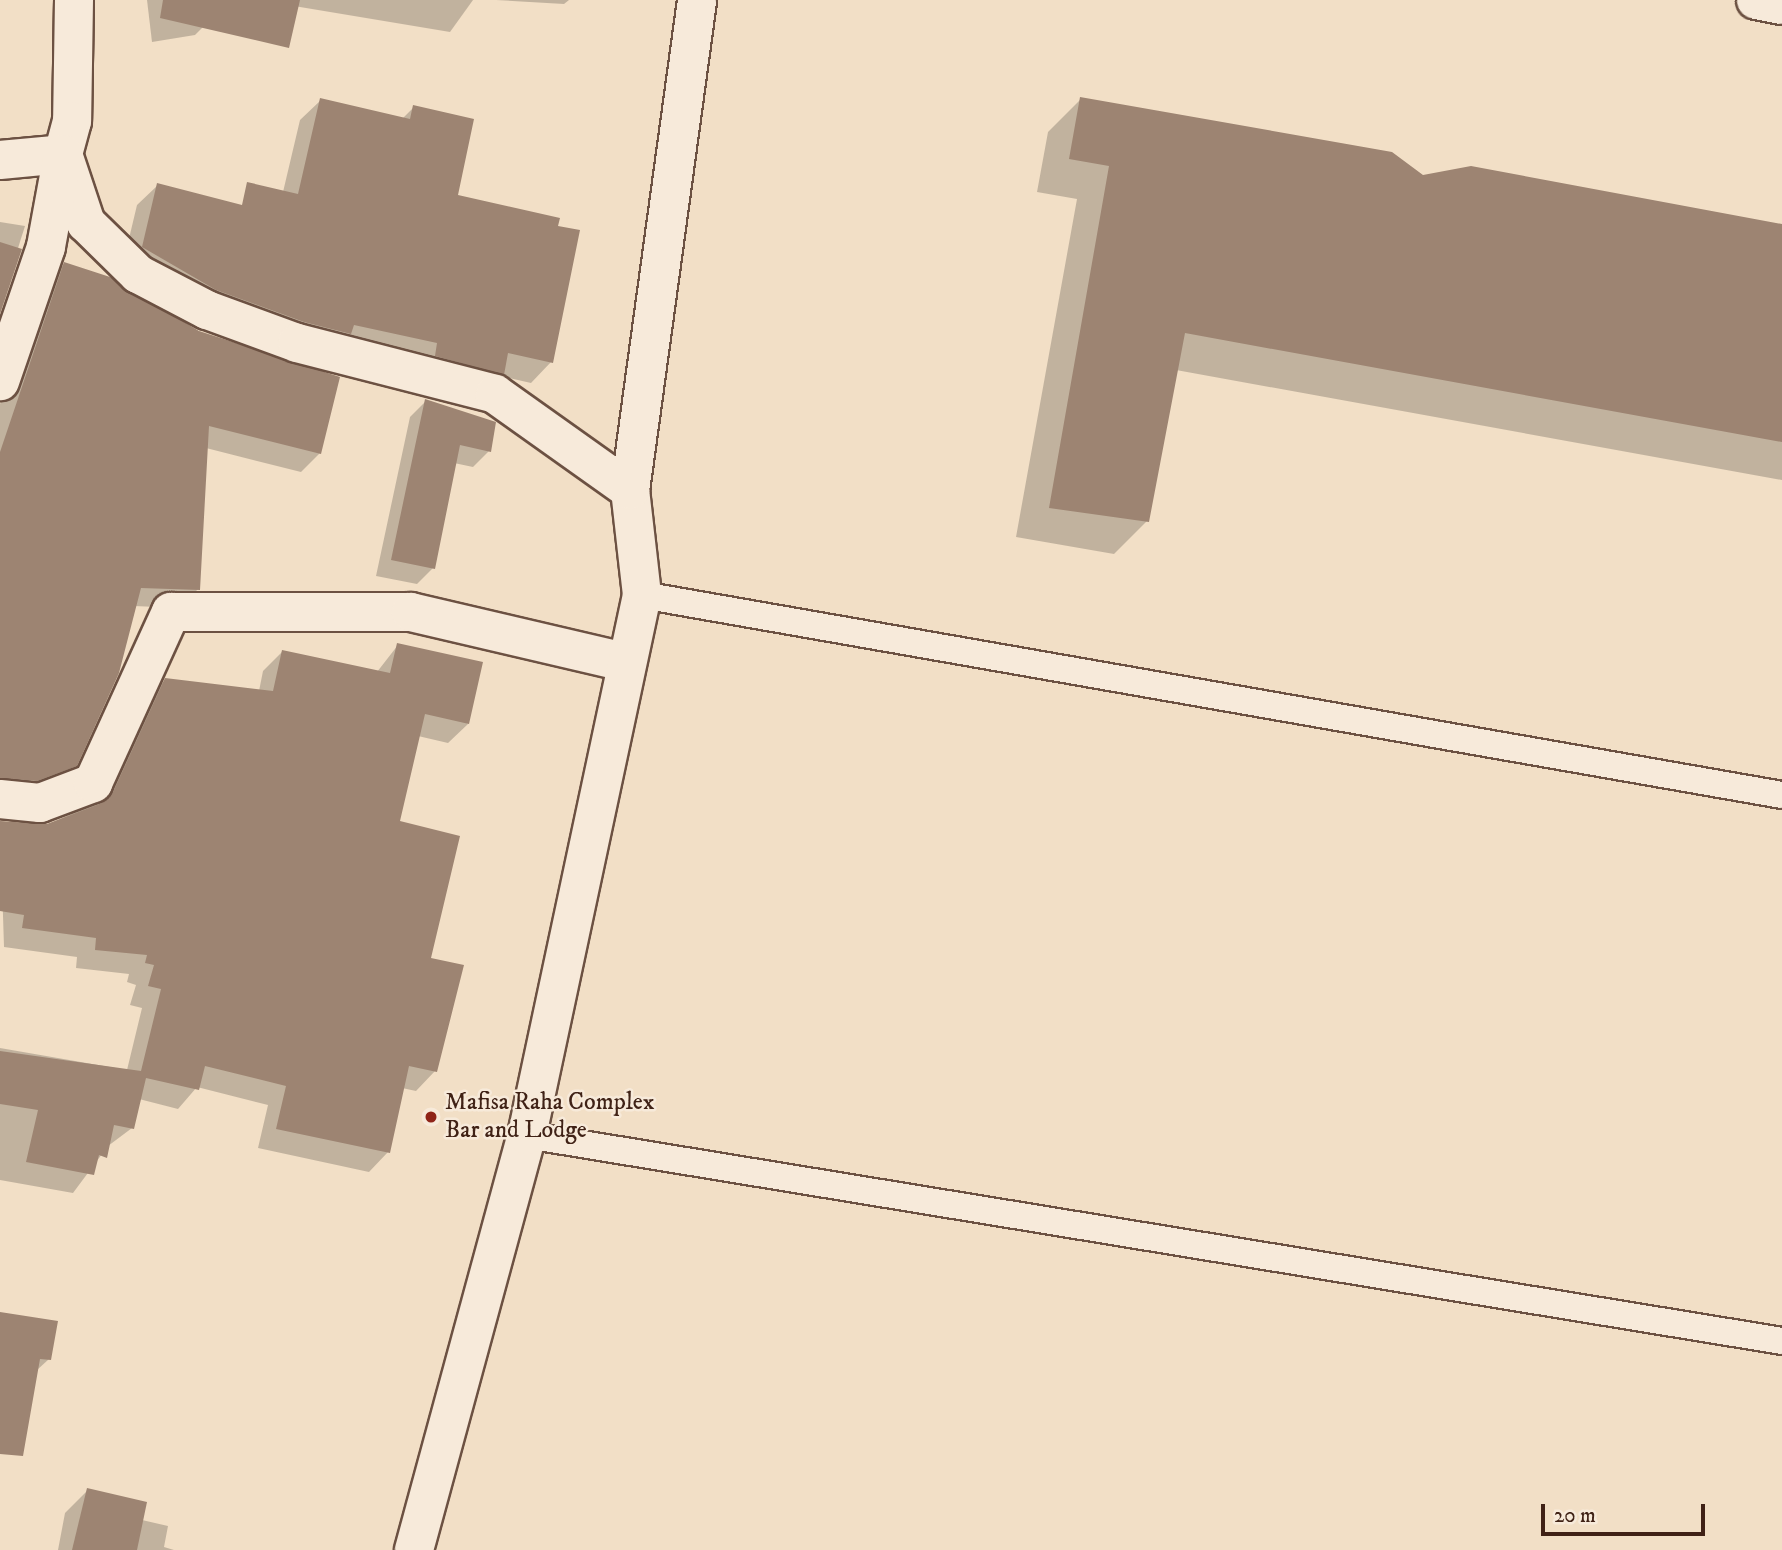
<!DOCTYPE html>
<style>
body{margin:0}
#map{position:relative;width:1782px;height:1550px;overflow:hidden;background:#f2dfc6;font-family:"IM FELL DW Pica",serif}
div>[style]{position:absolute}
[style*='--x']{left:calc(var(--x)*1px);top:calc(var(--y)*1px);width:calc(var(--w)*1px);rotate:calc(var(--a)*1deg)}
.shadow>*{inset:0;background:#0003}
.building>*{inset:0;background:#9d8472}
.roads{filter:drop-shadow(2px 0 #6c5142) drop-shadow(-2px 0 #6c5142) drop-shadow(0 2px #6c5142) drop-shadow(0 -2px #6c5142)}
.lane>*{height:26px;margin:-13px;padding:0 13px;transform-origin:13px;border-radius:13px;background:#f7eada}
.street>*{height:38px;margin:-19px;padding:0 19px;transform-origin:19px;border-radius:19px;background:#f7eada}
.dots>*{width:19px;height:19px;translate:-50% -50%;box-sizing:border-box;border:4px solid #f7eada;border-radius:50%}
span{translate:-50% -50%;white-space:nowrap;text-align:center;line-height:1.15;-webkit-text-stroke:5px #f7eada;paint-order:stroke}
.poi-label{font-size:24px;color:#402216}
.left{translate:0 -50%;text-align:left}
.scale{position:absolute;left:1541px;top:1504px;width:164px;height:32px;box-sizing:border-box;border:4px solid #402216;border-top:0;padding-left:9px;font-size:21px;line-height:24px;white-space:nowrap;color:#402216;-webkit-text-stroke:5px #f7eada;paint-order:stroke}
</style>
<div id="map">
<div class="shadow">
<div style="clip-path:polygon(147px 0,201px 0,204px 26px,195px 35px,152px 42px)"></div>
<div style="clip-path:polygon(473px 0,450px 32px,258px 0)"></div>
<div style="clip-path:polygon(496px 0,569px 0,564px 4px)"></div>
<div style="clip-path:polygon(1081px 99px,1423px 177px,1782px 225px,1782px 480px,1176px 370px,1147px 521px,1114px 554px,1016px 537px,1077px 199px,1037px 192px,1048px 132px)"></div>
<div style="clip-path:polygon(321px 100px,402px 119px,414px 107px,456px 196px,551px 362px,531px 383px,500px 376px,482px 394px,122px 268px,137px 205px,158px 185px,230px 231px,283px 192px,300px 120px)"></div>
<div style="clip-path:polygon(0 222px,25px 226px,0 305px)"></div>
<div style="clip-path:polygon(64px 264px,320px 453px,301px 472px,206px 448px,198px 589px,180px 608px,134px 606px,75px 765px,56px 784px,0 797px,0 404px,46px 283px)"></div>
<div style="clip-path:polygon(426px 401px,489px 451px,473px 467px,454px 463px,433px 568px,417px 584px,376px 576px,410px 417px)"></div>
<div style="clip-path:polygon(398px 645px,468px 724px,448px 743px,418px 736px,398px 822px,429px 959px,435px 1071px,416px 1091px,402px 1088px,388px 1152px,369px 1172px,258px 1148px,268px 1105px,197px 1087px,178px 1109px,139px 1099px,132px 1128px,108px 1146px,73px 1193px,0 1180px,0 1048px,127px 1070px,142px 1008px,130px 1005px,136px 985px,127px 982px,129px 974px,76px 968px,77px 957px,4px 947px,0 823px,47px 825px,100px 801px,146px 700px,165px 680px,259px 691px,263px 671px,282px 652px,377px 672px)"></div>
<div style="clip-path:polygon(0 1314px,49px 1359px,0 1404px)"></div>
<div style="clip-path:polygon(88px 1490px,142px 1520px,168px 1526px,164px 1547px,174px 1550px,58px 1550px,65px 1513px)"></div>
</div>
<div class="building">
<div style="clip-path:polygon(163px 0,300px 0,289px 48px,160px 18px)"></div>
<div style="clip-path:polygon(1080px 97px,1392px 152px,1423px 175px,1471px 166px,1782px 224px,1782px 442px,1185px 333px,1149px 522px,1049px 508px,1109px 166px,1069px 159px)"></div>
<div style="clip-path:polygon(320px 98px,410px 119px,413px 105px,474px 119px,458px 195px,560px 218px,558px 226px,580px 230px,553px 363px,508px 353px,504px 375px,435px 356px,437px 343px,354px 325px,351px 334px,304px 322px,216px 290px,142px 247px,157px 183px,242px 205px,247px 182px,298px 194px)"></div>
<div style="clip-path:polygon(0 242px,22px 249px,0 314px)"></div>
<div style="clip-path:polygon(64px 262px,110px 277px,199px 331px,340px 377px,321px 454px,209px 426px,200px 590px,141px 588px,119px 673px,77px 766px,37px 781px,0 778px,0 452px)"></div>
<div style="clip-path:polygon(425px 399px,496px 422px,491px 452px,460px 445px,435px 569px,391px 560px)"></div>
<div style="clip-path:polygon(397px 643px,483px 662px,469px 724px,425px 714px,400px 821px,460px 836px,431px 958px,464px 965px,437px 1072px,409px 1066px,390px 1153px,276px 1129px,286px 1086px,205px 1066px,199px 1090px,146px 1078px,134px 1129px,114px 1125px,107px 1158px,99px 1155px,94px 1175px,26px 1162px,38px 1110px,0 1104px,0 1051px,141px 1071px,161px 989px,148px 986px,154px 965px,145px 963px,147px 955px,95px 950px,96px 938px,22px 928px,24px 915px,0 911px,0 821px,47px 824px,102px 803px,113px 792px,165px 678px,273px 691px,282px 650px,390px 673px)"></div>
<div style="clip-path:polygon(0 1312px,58px 1321px,51px 1360px,40px 1359px,23px 1456px,0 1454px)"></div>
<div style="clip-path:polygon(87px 1488px,147px 1502px,137px 1550px,72px 1550px)"></div>
</div>
<div class="roads">
<div class="lane">
<div style="--x:642;--y:595;--w:1157;--a:9.95"></div>
<div style="--x:527;--y:1135;--w:1272;--a:9.32"></div>
</div>
<div class="street">
<div style="--x:74;--y:0;--w:121;--a:90.9"></div>
<div style="--x:72;--y:121;--w:34;--a:105"></div>
<div style="--x:63;--y:154;--w:73;--a:71.6"></div>
<div style="--x:86;--y:223;--w:73;--a:44.4"></div>
<div style="--x:138;--y:274;--w:78;--a:27.6"></div>
<div style="--x:207;--y:310;--w:96;--a:20.1"></div>
<div style="--x:297;--y:343;--w:204;--a:14.4"></div>
<div style="--x:495;--y:394;--w:166;--a:35.4"></div>
<div style="--x:1756;--y:0;--w:26;--a:11"></div>
<div style="--x:0;--y:160;--w:63;--a:-5.4"></div>
<div style="--x:63;--y:154;--w:95;--a:100.4"></div>
<div style="--x:46;--y:247;--w:142;--a:108.9"></div>
<div style="--x:0;--y:799;--w:40;--a:5.7"></div>
<div style="--x:40;--y:803;--w:57;--a:-20.7"></div>
<div style="--x:93;--y:783;--w:188;--a:-65.5"></div>
<div style="--x:171;--y:612;--w:240;--a:0"></div>
<div style="--x:411;--y:612;--w:219;--a:13.2"></div>
<div style="--x:414;--y:1550;--w:430;--a:-74.8"></div>
<div style="--x:527;--y:1135;--w:552;--a:-77.98"></div>
<div style="--x:642;--y:595;--w:106;--a:-96.5"></div>
<div style="--x:630;--y:490;--w:495;--a:-82.2"></div>
</div>
</div>
<div class="dots">
<div style="left:431px;top:1117px;background:#8f2418"></div>
</div>
<div class="poi-label">
<span class="left" style="left:445px;top:1117px">Mafisa Raha Complex<br>Bar and Lodge</span>
</div>
<div class="scale">20 m</div>
</div>
